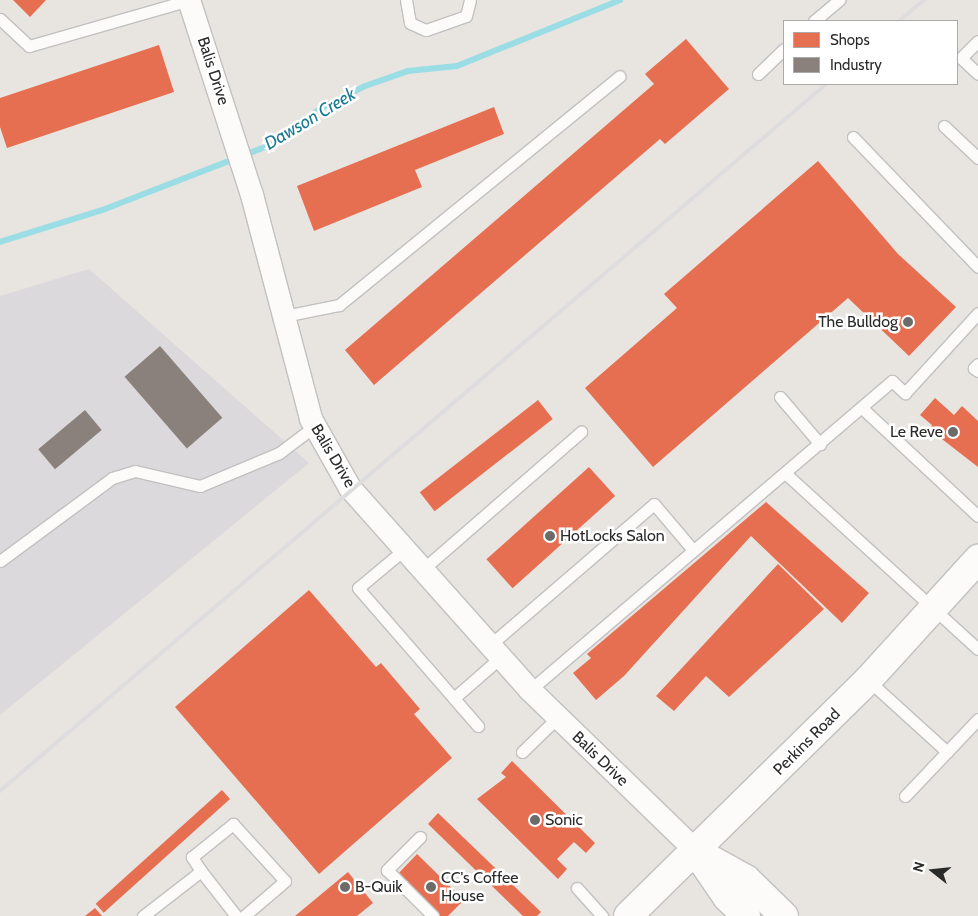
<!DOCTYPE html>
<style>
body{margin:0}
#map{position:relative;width:978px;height:916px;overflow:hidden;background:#e8e4e0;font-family:Cabin,sans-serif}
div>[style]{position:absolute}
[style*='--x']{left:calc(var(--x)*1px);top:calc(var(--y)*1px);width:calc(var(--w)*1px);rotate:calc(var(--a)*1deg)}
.industrial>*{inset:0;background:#dbd9db}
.shops>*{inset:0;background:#e76f51;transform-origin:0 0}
.industry>*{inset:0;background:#8a817c;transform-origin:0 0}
.stream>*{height:6px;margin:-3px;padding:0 3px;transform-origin:3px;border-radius:3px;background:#9adde4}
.roads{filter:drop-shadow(1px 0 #c2c1c1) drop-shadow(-1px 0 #c2c1c1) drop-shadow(0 1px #c2c1c1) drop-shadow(0 -1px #c2c1c1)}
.service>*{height:11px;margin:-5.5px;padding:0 5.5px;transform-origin:5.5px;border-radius:5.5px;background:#fcfbfa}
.minor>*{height:22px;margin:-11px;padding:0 11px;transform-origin:11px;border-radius:11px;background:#fcfbfa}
.tertiary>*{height:28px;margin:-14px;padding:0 14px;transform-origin:14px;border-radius:14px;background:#fcfbfa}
.secondary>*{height:28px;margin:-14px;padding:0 14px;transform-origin:14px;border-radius:14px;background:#fcfbfa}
.rail>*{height:4px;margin:-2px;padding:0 2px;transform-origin:2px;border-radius:2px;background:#deddde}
.dots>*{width:14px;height:14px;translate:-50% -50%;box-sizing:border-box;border:2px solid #fff;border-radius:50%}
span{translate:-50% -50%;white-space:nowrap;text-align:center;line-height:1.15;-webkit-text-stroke:5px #fff;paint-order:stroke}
.street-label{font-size:16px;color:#2a2a2a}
.poi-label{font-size:16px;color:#2a2a2a}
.right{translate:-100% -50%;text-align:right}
.left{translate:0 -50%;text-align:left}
.water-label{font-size:18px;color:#177a92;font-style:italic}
.legend{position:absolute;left:783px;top:20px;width:175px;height:65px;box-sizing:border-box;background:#fff;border:1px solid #aaa;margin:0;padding:6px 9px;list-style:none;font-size:15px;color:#2a2a2a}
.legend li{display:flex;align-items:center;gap:10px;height:25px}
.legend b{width:25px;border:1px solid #aaa}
.north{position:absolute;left:908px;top:846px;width:50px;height:50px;-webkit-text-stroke:4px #fff;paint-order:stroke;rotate:286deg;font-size:14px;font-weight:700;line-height:20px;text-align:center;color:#2a2a2a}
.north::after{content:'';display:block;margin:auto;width:18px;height:22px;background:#2a2a2a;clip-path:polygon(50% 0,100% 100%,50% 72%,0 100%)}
</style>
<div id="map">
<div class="industrial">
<div style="clip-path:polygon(89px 269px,309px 463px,0 715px,0 296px)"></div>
</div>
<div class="shops">
<div style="clip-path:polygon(13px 0,46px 0,30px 17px)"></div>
<div style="clip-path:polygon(686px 39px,729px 89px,665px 144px,660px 139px,374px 385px,345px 350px,654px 84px,645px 74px)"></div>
<div style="clip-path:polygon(159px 45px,174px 92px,7px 148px,0 127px,0 98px)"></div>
<div style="clip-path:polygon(494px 107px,504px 134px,415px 170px,422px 187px,314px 231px,297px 186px)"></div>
<div style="clip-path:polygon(818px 161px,898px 254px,956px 307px,909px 356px,848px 298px,653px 467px,585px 388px,677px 308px,664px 294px)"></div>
<div style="clip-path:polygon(935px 398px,954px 415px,962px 406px,978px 421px,978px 467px,929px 429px,932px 425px,920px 415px)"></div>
<div style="left:538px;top:400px;width:24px;height:150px;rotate:52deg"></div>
<div style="left:589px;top:467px;width:39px;height:138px;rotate:48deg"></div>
<div style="clip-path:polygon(766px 502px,869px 593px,842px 623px,751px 536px,624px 676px,596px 700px,573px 673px,591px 658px,587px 654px)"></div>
<div style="clip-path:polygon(778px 564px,824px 609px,729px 697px,706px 676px,674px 711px,656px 696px)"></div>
<div style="clip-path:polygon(309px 590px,376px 667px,381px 663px,420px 709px,414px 714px,452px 758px,319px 874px,175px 707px)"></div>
<div style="clip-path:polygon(512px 761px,595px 843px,586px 853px,574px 842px,557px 859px,567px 869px,558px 879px,477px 799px,506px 777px,501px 773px)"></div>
<div style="left:222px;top:790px;width:12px;height:170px;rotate:48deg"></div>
<div style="clip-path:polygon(438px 813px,541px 912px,537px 916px,523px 916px,428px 824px)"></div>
<div style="clip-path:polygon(417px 854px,464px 900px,448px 916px,439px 916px,397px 875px)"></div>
<div style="clip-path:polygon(348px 872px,373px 903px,357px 916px,295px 916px)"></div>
<div style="clip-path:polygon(95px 908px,102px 916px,85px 916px)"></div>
</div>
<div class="industry">
<div style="left:160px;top:346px;width:95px;height:47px;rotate:49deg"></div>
<div style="left:85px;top:410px;width:26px;height:61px;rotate:50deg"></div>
</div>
<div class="stream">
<div style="--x:0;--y:242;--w:110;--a:-17.4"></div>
<div style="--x:105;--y:209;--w:182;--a:-21.2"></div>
<div style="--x:275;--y:143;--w:58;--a:-37.3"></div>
<div style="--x:321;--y:108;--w:49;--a:-26.6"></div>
<div style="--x:365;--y:86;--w:46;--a:-19.2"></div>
<div style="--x:408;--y:71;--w:49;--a:-5.8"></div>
<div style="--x:457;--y:66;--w:176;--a:-22"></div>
</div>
<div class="roads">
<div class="service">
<div style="--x:406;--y:0;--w:23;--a:80"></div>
<div style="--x:410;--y:23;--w:17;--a:24"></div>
<div style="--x:426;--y:30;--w:42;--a:-19.3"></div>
<div style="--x:466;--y:16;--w:16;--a:-76"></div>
<div style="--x:0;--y:19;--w:40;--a:43"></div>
<div style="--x:29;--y:46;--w:166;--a:-16"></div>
<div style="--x:814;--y:21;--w:33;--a:-40"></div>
<div style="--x:978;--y:41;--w:24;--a:135"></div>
<div style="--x:961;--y:58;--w:23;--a:43"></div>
<div style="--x:758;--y:74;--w:36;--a:-44"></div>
<div style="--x:944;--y:126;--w:47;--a:43.3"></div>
<div style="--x:853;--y:137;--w:180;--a:46.1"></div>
<div style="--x:284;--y:316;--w:56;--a:-11.3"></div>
<div style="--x:339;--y:305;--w:362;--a:-39.2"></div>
<div style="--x:978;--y:364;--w:6;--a:135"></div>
<div style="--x:974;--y:368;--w:5;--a:37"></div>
<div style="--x:780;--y:397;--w:62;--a:49.6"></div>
<div style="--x:862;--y:408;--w:158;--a:43"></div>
<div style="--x:785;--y:473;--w:261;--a:42.4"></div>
<div style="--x:406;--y:548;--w:62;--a:140.2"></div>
<div style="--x:358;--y:588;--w:183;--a:49"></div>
<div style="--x:0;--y:561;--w:139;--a:-36.5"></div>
<div style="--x:112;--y:478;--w:24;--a:-17"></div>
<div style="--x:135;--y:471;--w:67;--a:13"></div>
<div style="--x:200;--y:486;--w:86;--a:-22.7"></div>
<div style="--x:279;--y:453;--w:45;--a:-36.9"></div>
<div style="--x:422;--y:570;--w:211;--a:-41"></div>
<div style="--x:490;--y:645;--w:216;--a:-40.7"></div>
<div style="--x:654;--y:504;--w:60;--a:49.7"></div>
<div style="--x:868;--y:680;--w:107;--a:42.3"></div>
<div style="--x:530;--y:690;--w:476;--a:-40.5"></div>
<div style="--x:892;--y:381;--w:18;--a:43"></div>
<div style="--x:905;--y:393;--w:108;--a:-47.6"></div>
<div style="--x:454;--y:698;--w:62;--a:-41.1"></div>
<div style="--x:522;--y:752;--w:49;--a:-44.2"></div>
<div style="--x:905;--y:796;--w:106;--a:-46.5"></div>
<div style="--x:420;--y:837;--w:47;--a:135"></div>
<div style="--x:387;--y:870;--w:65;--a:45"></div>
<div style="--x:201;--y:871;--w:17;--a:-123"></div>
<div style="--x:192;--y:857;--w:53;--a:-38.8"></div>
<div style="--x:233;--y:824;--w:77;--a:47.6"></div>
<div style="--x:285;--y:881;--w:54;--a:139.5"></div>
<div style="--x:577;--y:888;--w:38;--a:48"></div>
<div style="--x:143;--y:916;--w:73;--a:-37.8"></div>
<div style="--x:201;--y:871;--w:57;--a:52.1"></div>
</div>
<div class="minor">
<div style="--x:189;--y:0;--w:205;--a:72.1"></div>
<div style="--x:252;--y:195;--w:232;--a:75.2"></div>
<div style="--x:311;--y:419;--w:79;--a:60.5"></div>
<div style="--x:350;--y:488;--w:271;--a:48.3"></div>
<div style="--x:530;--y:690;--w:233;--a:44.1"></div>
</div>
<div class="tertiary">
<div style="--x:697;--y:852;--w:56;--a:28.9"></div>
<div style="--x:746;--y:879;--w:53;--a:44.2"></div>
<div style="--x:699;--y:856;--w:50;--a:55.7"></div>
<div style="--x:727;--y:897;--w:27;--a:45"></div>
</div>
<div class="secondary">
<div style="--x:628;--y:916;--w:337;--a:-44.5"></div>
<div style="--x:868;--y:680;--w:164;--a:-47.7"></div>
</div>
</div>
<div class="rail">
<div style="--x:899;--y:21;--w:33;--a:-40"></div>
<div style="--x:0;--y:791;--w:1087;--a:-40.56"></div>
</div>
<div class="dots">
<div style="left:908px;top:322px;background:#6c6b6a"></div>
<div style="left:953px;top:432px;background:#6c6b6a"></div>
<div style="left:550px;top:536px;background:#6c6b6a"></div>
<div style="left:535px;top:820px;background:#6c6b6a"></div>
<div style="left:345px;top:887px;background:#6c6b6a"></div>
<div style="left:431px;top:887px;background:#6c6b6a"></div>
</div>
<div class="street-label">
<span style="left:213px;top:71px;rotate:72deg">Balis Drive</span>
<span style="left:333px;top:456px;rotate:59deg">Balis Drive</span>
<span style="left:807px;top:742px;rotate:-45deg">Perkins Road</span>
<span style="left:600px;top:759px;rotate:44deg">Balis Drive</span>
</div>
<div class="poi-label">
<span class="right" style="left:898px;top:322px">The Bulldog</span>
<span class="right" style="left:943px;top:432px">Le Reve</span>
<span class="left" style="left:560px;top:536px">HotLocks Salon</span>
<span class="left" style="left:545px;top:820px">Sonic</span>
<span class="left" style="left:441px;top:887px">CC's Coffee<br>House</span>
<span class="left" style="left:355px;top:887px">B-Quik</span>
</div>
<div class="water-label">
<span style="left:310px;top:119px;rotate:-31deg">Dawson Creek</span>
</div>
<ul class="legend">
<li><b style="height:14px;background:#e76f51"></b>Shops</li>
<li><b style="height:14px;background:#8a817c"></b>Industry</li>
</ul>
<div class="north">N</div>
</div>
